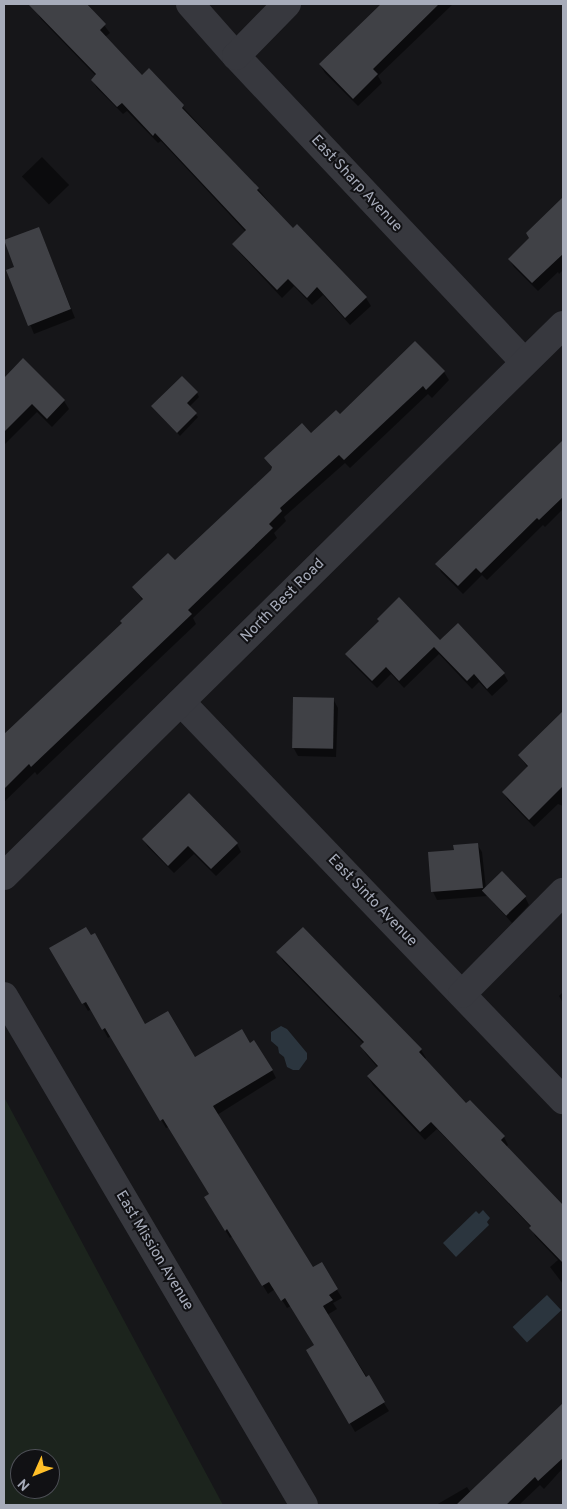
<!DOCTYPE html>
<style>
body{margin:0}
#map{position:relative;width:567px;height:1509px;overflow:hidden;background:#161619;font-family:Overpass,sans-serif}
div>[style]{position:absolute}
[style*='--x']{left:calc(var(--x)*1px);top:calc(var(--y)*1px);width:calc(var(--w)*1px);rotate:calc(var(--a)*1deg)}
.green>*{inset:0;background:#1c241d}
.water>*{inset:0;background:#2b353e;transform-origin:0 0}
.shadow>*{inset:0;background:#0007;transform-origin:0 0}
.building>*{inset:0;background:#404146;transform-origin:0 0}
.minor>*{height:28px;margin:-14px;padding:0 14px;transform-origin:14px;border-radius:14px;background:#37383e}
span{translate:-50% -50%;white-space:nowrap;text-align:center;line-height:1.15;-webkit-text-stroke:4px #111114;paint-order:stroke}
.street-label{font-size:15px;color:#a7acba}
.frame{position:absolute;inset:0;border:5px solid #a7acba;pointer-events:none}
.north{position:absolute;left:10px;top:1449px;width:50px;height:50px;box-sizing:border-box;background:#111114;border:1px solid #4d4f56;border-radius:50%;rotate:226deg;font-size:14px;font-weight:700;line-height:20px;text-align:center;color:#a7acba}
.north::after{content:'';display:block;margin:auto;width:18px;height:22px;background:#ffbf28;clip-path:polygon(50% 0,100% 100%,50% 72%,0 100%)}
</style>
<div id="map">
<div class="green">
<div style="clip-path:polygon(evenodd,4px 1097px,223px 1505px,4px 1505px,4px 1097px,20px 1459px,50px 1459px,50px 1489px,20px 1489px,20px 1459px)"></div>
</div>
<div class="water">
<div style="clip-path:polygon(281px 1026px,287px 1029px,307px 1053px,307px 1059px,299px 1070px,293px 1070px,287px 1067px,284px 1057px,279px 1053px,278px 1047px,271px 1041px,271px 1032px)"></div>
<div style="clip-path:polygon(483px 1210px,490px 1218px,487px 1222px,489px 1225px,456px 1257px,443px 1243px,476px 1211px,479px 1214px)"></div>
<div style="left:547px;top:1295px;width:21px;height:47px;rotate:47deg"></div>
</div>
<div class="shadow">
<div style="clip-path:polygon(31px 4px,88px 4px,110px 33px,105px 37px,142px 76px,149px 70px,258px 189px,293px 230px,297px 226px,366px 298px,371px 306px,350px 325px,323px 295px,312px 305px,294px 286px,282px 298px,239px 252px,234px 244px,246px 232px,161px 141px,158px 143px,127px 111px,123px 114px,97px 88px,92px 80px,96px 76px,41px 19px)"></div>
<div style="clip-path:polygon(383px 4px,453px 4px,378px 76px,382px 83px,358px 106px,325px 73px,320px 65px)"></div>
<div style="left:42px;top:157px;width:39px;height:28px;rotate:46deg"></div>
<div style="clip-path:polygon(562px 200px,563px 270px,559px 274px,558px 272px,538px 291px,514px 267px,509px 259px,530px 239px)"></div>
<div style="clip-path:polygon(39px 228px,75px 318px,34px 334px,8px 271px,16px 268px)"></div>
<div style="clip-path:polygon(23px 360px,64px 401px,69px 409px,52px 427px,37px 412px,4px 445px,4px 380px)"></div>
<div style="clip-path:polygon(444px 372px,449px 380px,432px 398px,428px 394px,350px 468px,345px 463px,284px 517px,286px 521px,274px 533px,277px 538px,193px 618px,196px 624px,37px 775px,35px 772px,4px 802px,4px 734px,123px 623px,143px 601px,134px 588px,175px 562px,273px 469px,265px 458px,311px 435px,340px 416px)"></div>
<div style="clip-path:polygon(197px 393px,199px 397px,189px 407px,198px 417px,180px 436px,153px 406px)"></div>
<div style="clip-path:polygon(563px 440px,563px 509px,545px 527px,543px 525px,487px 580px,482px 575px,463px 594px,441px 572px,437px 564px)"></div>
<div style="clip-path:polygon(440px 642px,504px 674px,508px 681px,492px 696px,479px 682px,472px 689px,439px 654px,404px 688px,391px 674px,377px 688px,351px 662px,347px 654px)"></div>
<div style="clip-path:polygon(333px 699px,338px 708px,336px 757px,298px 756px,293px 747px)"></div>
<div style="clip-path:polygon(563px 713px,563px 806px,558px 804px,534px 827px,508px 800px,503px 792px,528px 768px,519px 755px)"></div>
<div style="clip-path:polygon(143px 839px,237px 844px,241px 852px,216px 876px,194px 854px,174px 873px,148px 847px)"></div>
<div style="clip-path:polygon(477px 844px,482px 852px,486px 889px,525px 897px,529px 905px,512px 923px,487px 896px,437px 900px,433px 892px,455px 851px)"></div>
<div style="clip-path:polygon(51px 949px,145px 1026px,195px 1058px,250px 1044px,272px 1070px,276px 1078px,217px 1115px,312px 1269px,321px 1263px,337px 1290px,342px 1298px,333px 1303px,337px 1309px,327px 1315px,389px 1411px,355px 1432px,308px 1350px,315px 1346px,291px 1306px,287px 1308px,275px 1289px,268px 1294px,233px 1236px,230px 1238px,210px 1205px,210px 1194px,169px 1127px,166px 1128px,111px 1036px,108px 1038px,92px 1009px,88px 1011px)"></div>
<div style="clip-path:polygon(278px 952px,421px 1050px,426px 1058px,424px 1060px,466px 1105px,504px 1137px,508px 1145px,506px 1147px,563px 1207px,563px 1284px,550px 1267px,558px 1260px,535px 1236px,531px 1227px,437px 1129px,425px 1140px,373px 1085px,368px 1077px,378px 1068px,366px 1054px,361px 1046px,364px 1044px,283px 961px)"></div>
<div style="clip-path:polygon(563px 992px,563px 1003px,559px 996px)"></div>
<div style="clip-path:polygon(556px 1412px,563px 1420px,563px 1468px,544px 1489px,540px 1485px,519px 1505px,436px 1505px,467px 1487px,471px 1493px)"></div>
</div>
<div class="building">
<div style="clip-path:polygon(28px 4px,87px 4px,106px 24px,100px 30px,142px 75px,149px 68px,184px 105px,182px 108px,259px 188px,257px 190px,293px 228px,297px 224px,367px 297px,345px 318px,317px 287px,307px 298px,288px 279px,277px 290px,232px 244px,246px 230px,155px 133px,153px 136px,122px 103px,117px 107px,91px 80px,96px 74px)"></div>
<div style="clip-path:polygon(381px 4px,439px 4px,373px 69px,378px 74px,353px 99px,319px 64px)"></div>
<div style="clip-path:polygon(563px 197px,563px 254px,532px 283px,508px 259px,529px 238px,526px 233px)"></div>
<div style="clip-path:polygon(39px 227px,71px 309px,28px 326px,6px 270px,14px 267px,4px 240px)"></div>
<div style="clip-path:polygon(415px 341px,445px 371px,426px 390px,423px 386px,344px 460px,339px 455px,280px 508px,282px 511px,269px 524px,273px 528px,188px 610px,192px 614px,31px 767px,29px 764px,4px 789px,4px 734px,122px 623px,120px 621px,143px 599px,132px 587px,168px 553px,175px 560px,271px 470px,272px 467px,264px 458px,302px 423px,311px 433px,336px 410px,340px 414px)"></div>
<div style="clip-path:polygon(23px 358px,65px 400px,47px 419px,32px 404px,4px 432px,4px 378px)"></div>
<div style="clip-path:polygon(182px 376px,198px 392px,187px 403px,197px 413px,177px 433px,151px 406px)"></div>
<div style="clip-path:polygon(563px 440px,563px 497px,539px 520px,537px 518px,481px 573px,476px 568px,458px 586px,435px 564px)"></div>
<div style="clip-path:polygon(399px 597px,440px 640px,458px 623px,505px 673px,487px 689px,474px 674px,467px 681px,434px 647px,399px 681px,386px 667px,372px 681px,345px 654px,379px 621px,377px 619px)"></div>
<div style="left:293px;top:697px;width:41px;height:51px;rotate:1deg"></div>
<div style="clip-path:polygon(563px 711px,563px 786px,529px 820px,502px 792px,528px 766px,518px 755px)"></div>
<div style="clip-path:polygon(189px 793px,238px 843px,211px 869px,188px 846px,168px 866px,142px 839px)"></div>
<div style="clip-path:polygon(478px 843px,483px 888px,431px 892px,428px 852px,454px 850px,453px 845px)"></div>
<div style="left:502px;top:871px;width:35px;height:28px;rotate:46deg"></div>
<div style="clip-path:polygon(86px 927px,91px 935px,95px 933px,145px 1024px,168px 1011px,195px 1057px,242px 1029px,250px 1043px,254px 1040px,273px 1070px,213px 1106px,313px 1267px,322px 1262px,338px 1289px,329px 1295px,333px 1300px,323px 1306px,366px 1377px,369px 1375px,385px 1402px,349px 1424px,306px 1350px,314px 1345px,285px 1298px,281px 1301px,269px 1282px,262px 1286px,227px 1229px,225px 1231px,204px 1197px,209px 1194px,163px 1119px,160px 1121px,105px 1028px,102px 1030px,86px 1002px,82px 1004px,49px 948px)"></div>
<div style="clip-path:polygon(303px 927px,422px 1049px,419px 1052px,466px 1103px,470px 1100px,505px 1136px,501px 1140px,563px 1205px,563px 1263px,529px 1228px,531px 1226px,431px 1122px,420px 1132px,367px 1076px,378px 1066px,360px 1046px,364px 1042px,276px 952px)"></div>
<div style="clip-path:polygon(563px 1403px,563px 1458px,538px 1481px,535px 1477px,506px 1505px,456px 1505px)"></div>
</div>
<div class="minor">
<div style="--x:190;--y:4;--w:69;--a:48.5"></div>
<div style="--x:236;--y:56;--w:420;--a:46.7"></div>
<div style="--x:236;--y:56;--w:73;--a:-45.6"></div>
<div style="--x:181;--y:702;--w:552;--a:46.18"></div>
<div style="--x:4;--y:876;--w:785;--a:-44.59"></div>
<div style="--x:462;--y:994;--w:144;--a:-45.3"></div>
<div style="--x:4;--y:996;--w:591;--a:59.49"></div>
</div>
<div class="street-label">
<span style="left:356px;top:184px;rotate:47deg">East Sharp Avenue</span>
<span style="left:283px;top:601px;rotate:-45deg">North Best Road</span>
<span style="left:372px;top:901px;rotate:46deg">East Sinto Avenue</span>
<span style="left:154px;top:1251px;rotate:59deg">East Mission Avenue</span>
</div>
<div class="frame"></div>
<div class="north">N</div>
</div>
